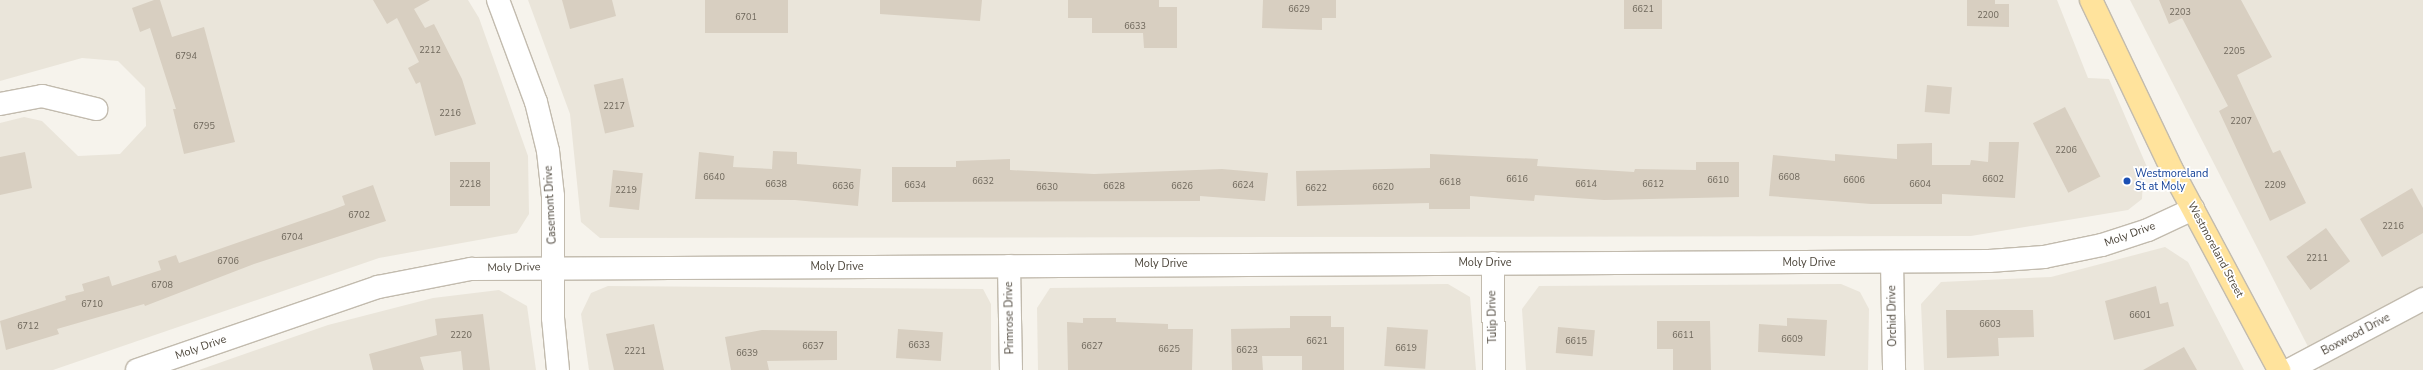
<!DOCTYPE html>
<style>
body{margin:0}
#map{position:relative;width:2423px;height:370px;overflow:hidden;background:#f6f3ec;font-family:"Nunito Sans",sans-serif}
div>[style]{position:absolute}
[style*='--x']{left:calc(var(--x)*1px);top:calc(var(--y)*1px);width:calc(var(--w)*1px);rotate:calc(var(--a)*1deg)}
.residential>*{inset:0;background:#eae5da}
.building>*{inset:0;background:#d8cfc1;transform-origin:0 0}
.roads{filter:drop-shadow(1px 0 #c2bbae) drop-shadow(-1px 0 #c2bbae) drop-shadow(0 1px #c2bbae) drop-shadow(0 -1px #c2bbae)}
.minor>*{height:22px;margin:-11px;padding:0 11px;transform-origin:11px;border-radius:11px;background:#fff}
.major>*{height:22px;margin:-11px;padding:0 11px;transform-origin:11px;border-radius:11px;background:#ffe39c}
.dots>*{width:11px;height:11px;translate:-50% -50%;box-sizing:border-box;border:2px solid #fff;border-radius:50%}
span{translate:-50% -50%;white-space:nowrap;text-align:center;line-height:1.15;-webkit-text-stroke:3.5px #fff;paint-order:stroke}
.number-label{font-size:9px;color:#6e675b}
.number-label span{-webkit-text-stroke-width:0}
.transit-label{font-size:11px;color:#164399}
.left{translate:0 -50%;text-align:left}
.street-label{font-size:11px;color:#4b4439}
</style>
<div id="map">
<div class="residential">
<div style="clip-path:polygon(0 0,468px 0,479px 18px,528px 156px,529px 214px,517px 233px,379px 258px,53px 370px,0 370px,0 123px,24px 117px,42px 121px,78px 156px,120px 154px,146px 126px,145px 88px,118px 61px,82px 58px,0 81px)"></div>
<div style="clip-path:polygon(528px 0,2057px 0,2088px 78px,2109px 79px,2150px 174px,2143px 178px,2142px 199px,2128px 210px,1971px 236px,600px 238px,581px 222px,570px 114px)"></div>
<div style="clip-path:polygon(2130px 0,2423px 0,2423px 370px,2320px 370px)"></div>
<div style="clip-path:polygon(2165px 247px,2188px 262px,2244px 370px,1924px 370px,1921px 304px,1941px 282px,2051px 277px)"></div>
<div style="clip-path:polygon(1448px 284px,1470px 297px,1476px 370px,1038px 370px,1037px 308px,1050px 288px)"></div>
<div style="clip-path:polygon(1841px 284px,1860px 292px,1869px 309px,1868px 370px,1526px 370px,1522px 309px,1539px 286px)"></div>
<div style="clip-path:polygon(608px 286px,983px 289px,991px 304px,991px 370px,589px 370px,581px 314px,591px 293px)"></div>
<div style="clip-path:polygon(499px 290px,527px 306px,536px 370px,199px 370px,328px 325px,433px 298px)"></div>
</div>
<div class="building">
<div style="clip-path:polygon(154px 0,160px 0,172px 37px,204px 27px,235px 142px,184px 154px,173px 109px,176px 109px,150px 28px,140px 32px,132px 8px)"></div>
<div style="clip-path:polygon(373px 0,430px 0,414px 9px,425px 28px,434px 24px,462px 79px,476px 124px,435px 136px,420px 82px,416px 84px,408px 68px,419px 62px,397px 18px,387px 24px)"></div>
<div style="clip-path:polygon(562px 0,612px 0,616px 16px,570px 29px)"></div>
<div style="left:705px;top:0;width:83px;height:33px"></div>
<div style="clip-path:polygon(880px 0,982px 0,980px 21px,880px 14px)"></div>
<div style="clip-path:polygon(1068px 0,1159px 0,1159px 7px,1177px 7px,1177px 48px,1144px 48px,1143px 33px,1092px 33px,1092px 18px,1068px 18px)"></div>
<div style="clip-path:polygon(1263px 0,1336px 0,1336px 18px,1322px 18px,1322px 30px,1262px 28px)"></div>
<div style="left:1662px;top:0;width:29px;height:38px;rotate:90deg"></div>
<div style="clip-path:polygon(1967px 0,1995px 0,1995px 4px,2009px 4px,2009px 27px,1967px 26px)"></div>
<div style="clip-path:polygon(2159px 0,2241px 0,2272px 57px,2237px 75px,2273px 153px,2280px 150px,2306px 203px,2270px 221px,2219px 111px,2228px 106px,2182px 18px,2169px 24px)"></div>
<div style="left:623px;top:78px;width:50px;height:30px;rotate:77deg"></div>
<div style="left:1927px;top:85px;width:25px;height:27px;rotate:5deg"></div>
<div style="left:2065px;top:107px;width:78px;height:36px;rotate:63deg"></div>
<div style="clip-path:polygon(1989px 142px,2019px 142px,2015px 198px,1942px 194px,1942px 204px,1871px 204px,1769px 196px,1773px 155px,1835px 161px,1835px 154px,1897px 159px,1897px 144px,1932px 143px,1932px 165px,1970px 165px,1971px 160px,1988px 162px)"></div>
<div style="clip-path:polygon(773px 151px,797px 152px,797px 164px,861px 169px,858px 206px,795px 200px,695px 199px,699px 152px,734px 156px,733px 167px,772px 169px)"></div>
<div style="clip-path:polygon(25px 152px,32px 188px,0 195px,0 157px)"></div>
<div style="clip-path:polygon(1430px 154px,1538px 159px,1537px 166px,1634px 172px,1635px 169px,1696px 170px,1696px 162px,1739px 162px,1739px 197px,1604px 200px,1535px 195px,1534px 201px,1470px 196px,1470px 209px,1429px 209px,1429px 203px,1297px 206px,1296px 171px,1430px 168px)"></div>
<div style="clip-path:polygon(1010px 159px,1010px 170px,1094px 174px,1222px 169px,1268px 173px,1265px 201px,1200px 196px,1200px 201px,892px 202px,892px 167px,956px 167px,956px 161px)"></div>
<div style="left:450px;top:162px;width:40px;height:44px"></div>
<div style="left:613px;top:170px;width:30px;height:37px;rotate:6deg"></div>
<div style="clip-path:polygon(373px 185px,386px 221px,254px 264px,145px 306px,144px 304px,57px 329px,59px 334px,6px 350px,0 321px,66px 300px,65px 296px,84px 291px,82px 284px,109px 276px,112px 286px,161px 270px,158px 261px,176px 255px,179px 263px,332px 210px,345px 205px,342px 196px)"></div>
<div style="clip-path:polygon(2412px 188px,2423px 208px,2423px 233px,2382px 257px,2360px 219px)"></div>
<div style="left:2326px;top:228px;width:41px;height:49px;rotate:54deg"></div>
<div style="clip-path:polygon(2156px 286px,2160px 304px,2168px 302px,2174px 326px,2114px 340px,2105px 301px)"></div>
<div style="clip-path:polygon(1946px 310px,2033px 310px,2034px 337px,1998px 338px,1999px 356px,1947px 358px)"></div>
<div style="clip-path:polygon(483px 314px,490px 370px,463px 370px,461px 351px,420px 357px,424px 370px,373px 370px,369px 354px,437px 335px,435px 319px)"></div>
<div style="clip-path:polygon(1290px 316px,1331px 316px,1331px 327px,1344px 327px,1344px 370px,1302px 370px,1302px 356px,1262px 356px,1263px 370px,1232px 370px,1231px 329px,1290px 328px)"></div>
<div style="clip-path:polygon(1083px 318px,1116px 318px,1116px 322px,1168px 324px,1168px 329px,1193px 329px,1192px 370px,1068px 370px,1067px 322px,1083px 323px)"></div>
<div style="clip-path:polygon(1787px 318px,1827px 320px,1825px 356px,1758px 352px,1759px 324px,1787px 326px)"></div>
<div style="clip-path:polygon(1657px 321px,1710px 321px,1711px 370px,1673px 370px,1673px 349px,1657px 349px)"></div>
<div style="clip-path:polygon(654px 324px,664px 370px,614px 370px,606px 334px)"></div>
<div style="left:1387px;top:327px;width:41px;height:39px;rotate:4deg"></div>
<div style="left:1558px;top:327px;width:37px;height:26px;rotate:5deg"></div>
<div style="left:898px;top:329px;width:45px;height:29px;rotate:4deg"></div>
<div style="clip-path:polygon(762px 330px,837px 331px,837px 360px,767px 361px,769px 370px,731px 370px,725px 337px)"></div>
<div style="clip-path:polygon(2184px 347px,2197px 370px,2143px 370px)"></div>
</div>
<div class="roads">
<div class="minor">
<div style="--x:498;--y:0;--w:109;--a:69.6"></div>
<div style="--x:536;--y:102;--w:50;--a:76.2"></div>
<div style="--x:548;--y:151;--w:45;--a:83.7"></div>
<div style="--x:553;--y:196;--w:122;--a:90"></div>
<div style="--x:553;--y:318;--w:52;--a:84.5"></div>
<div style="--x:0;--y:104;--w:43;--a:-10.8"></div>
<div style="--x:42;--y:96;--w:56;--a:13.5"></div>
<div style="--x:1892;--y:262;--w:108;--a:88.9"></div>
<div style="--x:1493;--y:263;--w:107;--a:89.5"></div>
<div style="--x:1009;--y:266;--w:104;--a:88.9"></div>
<div style="--x:137;--y:370;--w:255;--a:-19"></div>
<div style="--x:378;--y:287;--w:95;--a:-11"></div>
<div style="--x:471;--y:269;--w:1518;--a:-0.3"></div>
<div style="--x:1989;--y:261;--w:55;--a:-4.2"></div>
<div style="--x:2044;--y:257;--w:59;--a:-11.7"></div>
<div style="--x:2102;--y:245;--w:48;--a:-18.1"></div>
<div style="--x:2148;--y:230;--w:50;--a:-25"></div>
<div style="--x:2289;--y:370;--w:152;--a:-27.9"></div>
</div>
<div class="major">
<div style="--x:2091;--y:0;--w:191;--a:64.5"></div>
<div style="--x:2173;--y:172;--w:225;--a:61.8"></div>
</div>
</div>
<div class="dots">
<div style="left:2127px;top:181px;background:#1a4fb4"></div>
</div>
<div class="number-label">
<span style="left:1299px;top:9px">6629</span>
<span style="left:1643px;top:9px">6621</span>
<span style="left:2180px;top:12px">2203</span>
<span style="left:1988px;top:15px">2200</span>
<span style="left:746px;top:17px">6701</span>
<span style="left:1135px;top:26px">6633</span>
<span style="left:430px;top:50px">2212</span>
<span style="left:2234px;top:51px">2205</span>
<span style="left:186px;top:56px">6794</span>
<span style="left:614px;top:106px">2217</span>
<span style="left:450px;top:113px">2216</span>
<span style="left:2241px;top:121px">2207</span>
<span style="left:204px;top:126px">6795</span>
<span style="left:2066px;top:150px">2206</span>
<span style="left:714px;top:177px">6640</span>
<span style="left:1789px;top:177px">6608</span>
<span style="left:1517px;top:179px">6616</span>
<span style="left:1993px;top:179px">6602</span>
<span style="left:1718px;top:180px">6610</span>
<span style="left:1854px;top:180px">6606</span>
<span style="left:983px;top:181px">6632</span>
<span style="left:1450px;top:182px">6618</span>
<span style="left:470px;top:184px">2218</span>
<span style="left:776px;top:184px">6638</span>
<span style="left:1586px;top:184px">6614</span>
<span style="left:1653px;top:184px">6612</span>
<span style="left:1920px;top:184px">6604</span>
<span style="left:915px;top:185px">6634</span>
<span style="left:1243px;top:185px">6624</span>
<span style="left:2275px;top:185px">2209</span>
<span style="left:843px;top:186px">6636</span>
<span style="left:1114px;top:186px">6628</span>
<span style="left:1182px;top:186px">6626</span>
<span style="left:1047px;top:187px">6630</span>
<span style="left:1383px;top:187px">6620</span>
<span style="left:1316px;top:188px">6622</span>
<span style="left:626px;top:190px">2219</span>
<span style="left:359px;top:215px">6702</span>
<span style="left:2393px;top:226px">2216</span>
<span style="left:292px;top:237px">6704</span>
<span style="left:2317px;top:258px">2211</span>
<span style="left:228px;top:261px">6706</span>
<span style="left:162px;top:285px">6708</span>
<span style="left:92px;top:304px">6710</span>
<span style="left:2140px;top:315px">6601</span>
<span style="left:1990px;top:324px">6603</span>
<span style="left:28px;top:326px">6712</span>
<span style="left:461px;top:335px">2220</span>
<span style="left:1683px;top:335px">6611</span>
<span style="left:1792px;top:339px">6609</span>
<span style="left:1317px;top:341px">6621</span>
<span style="left:1576px;top:341px">6615</span>
<span style="left:919px;top:345px">6633</span>
<span style="left:813px;top:346px">6637</span>
<span style="left:1092px;top:346px">6627</span>
<span style="left:1406px;top:348px">6619</span>
<span style="left:1169px;top:349px">6625</span>
<span style="left:1247px;top:350px">6623</span>
<span style="left:635px;top:351px">2221</span>
<span style="left:747px;top:353px">6639</span>
</div>
<div class="transit-label">
<span class="left" style="left:2135px;top:181px">Westmoreland<br>St at Moly</span>
</div>
<div class="street-label">
<span style="left:551px;top:205px;rotate:-93deg">Casemont Drive</span>
<span style="left:2130px;top:235px;rotate:-20deg">Moly Drive</span>
<span style="left:2215px;top:250px;rotate:62deg">Westmoreland Street</span>
<span style="left:1485px;top:263px">Moly Drive</span>
<span style="left:1809px;top:263px">Moly Drive</span>
<span style="left:1161px;top:264px">Moly Drive</span>
<span style="left:837px;top:267px">Moly Drive</span>
<span style="left:514px;top:268px;rotate:-1deg">Moly Drive</span>
<span style="left:1893px;top:316px;rotate:-91deg">Orchid Drive</span>
<span style="left:1493px;top:317px;rotate:-91deg">Tulip Drive</span>
<span style="left:1010px;top:318px;rotate:-91deg">Primrose Drive</span>
<span style="left:2356px;top:335px;rotate:-28deg">Boxwood Drive</span>
<span style="left:201px;top:348px;rotate:-19deg">Moly Drive</span>
</div>
</div>
